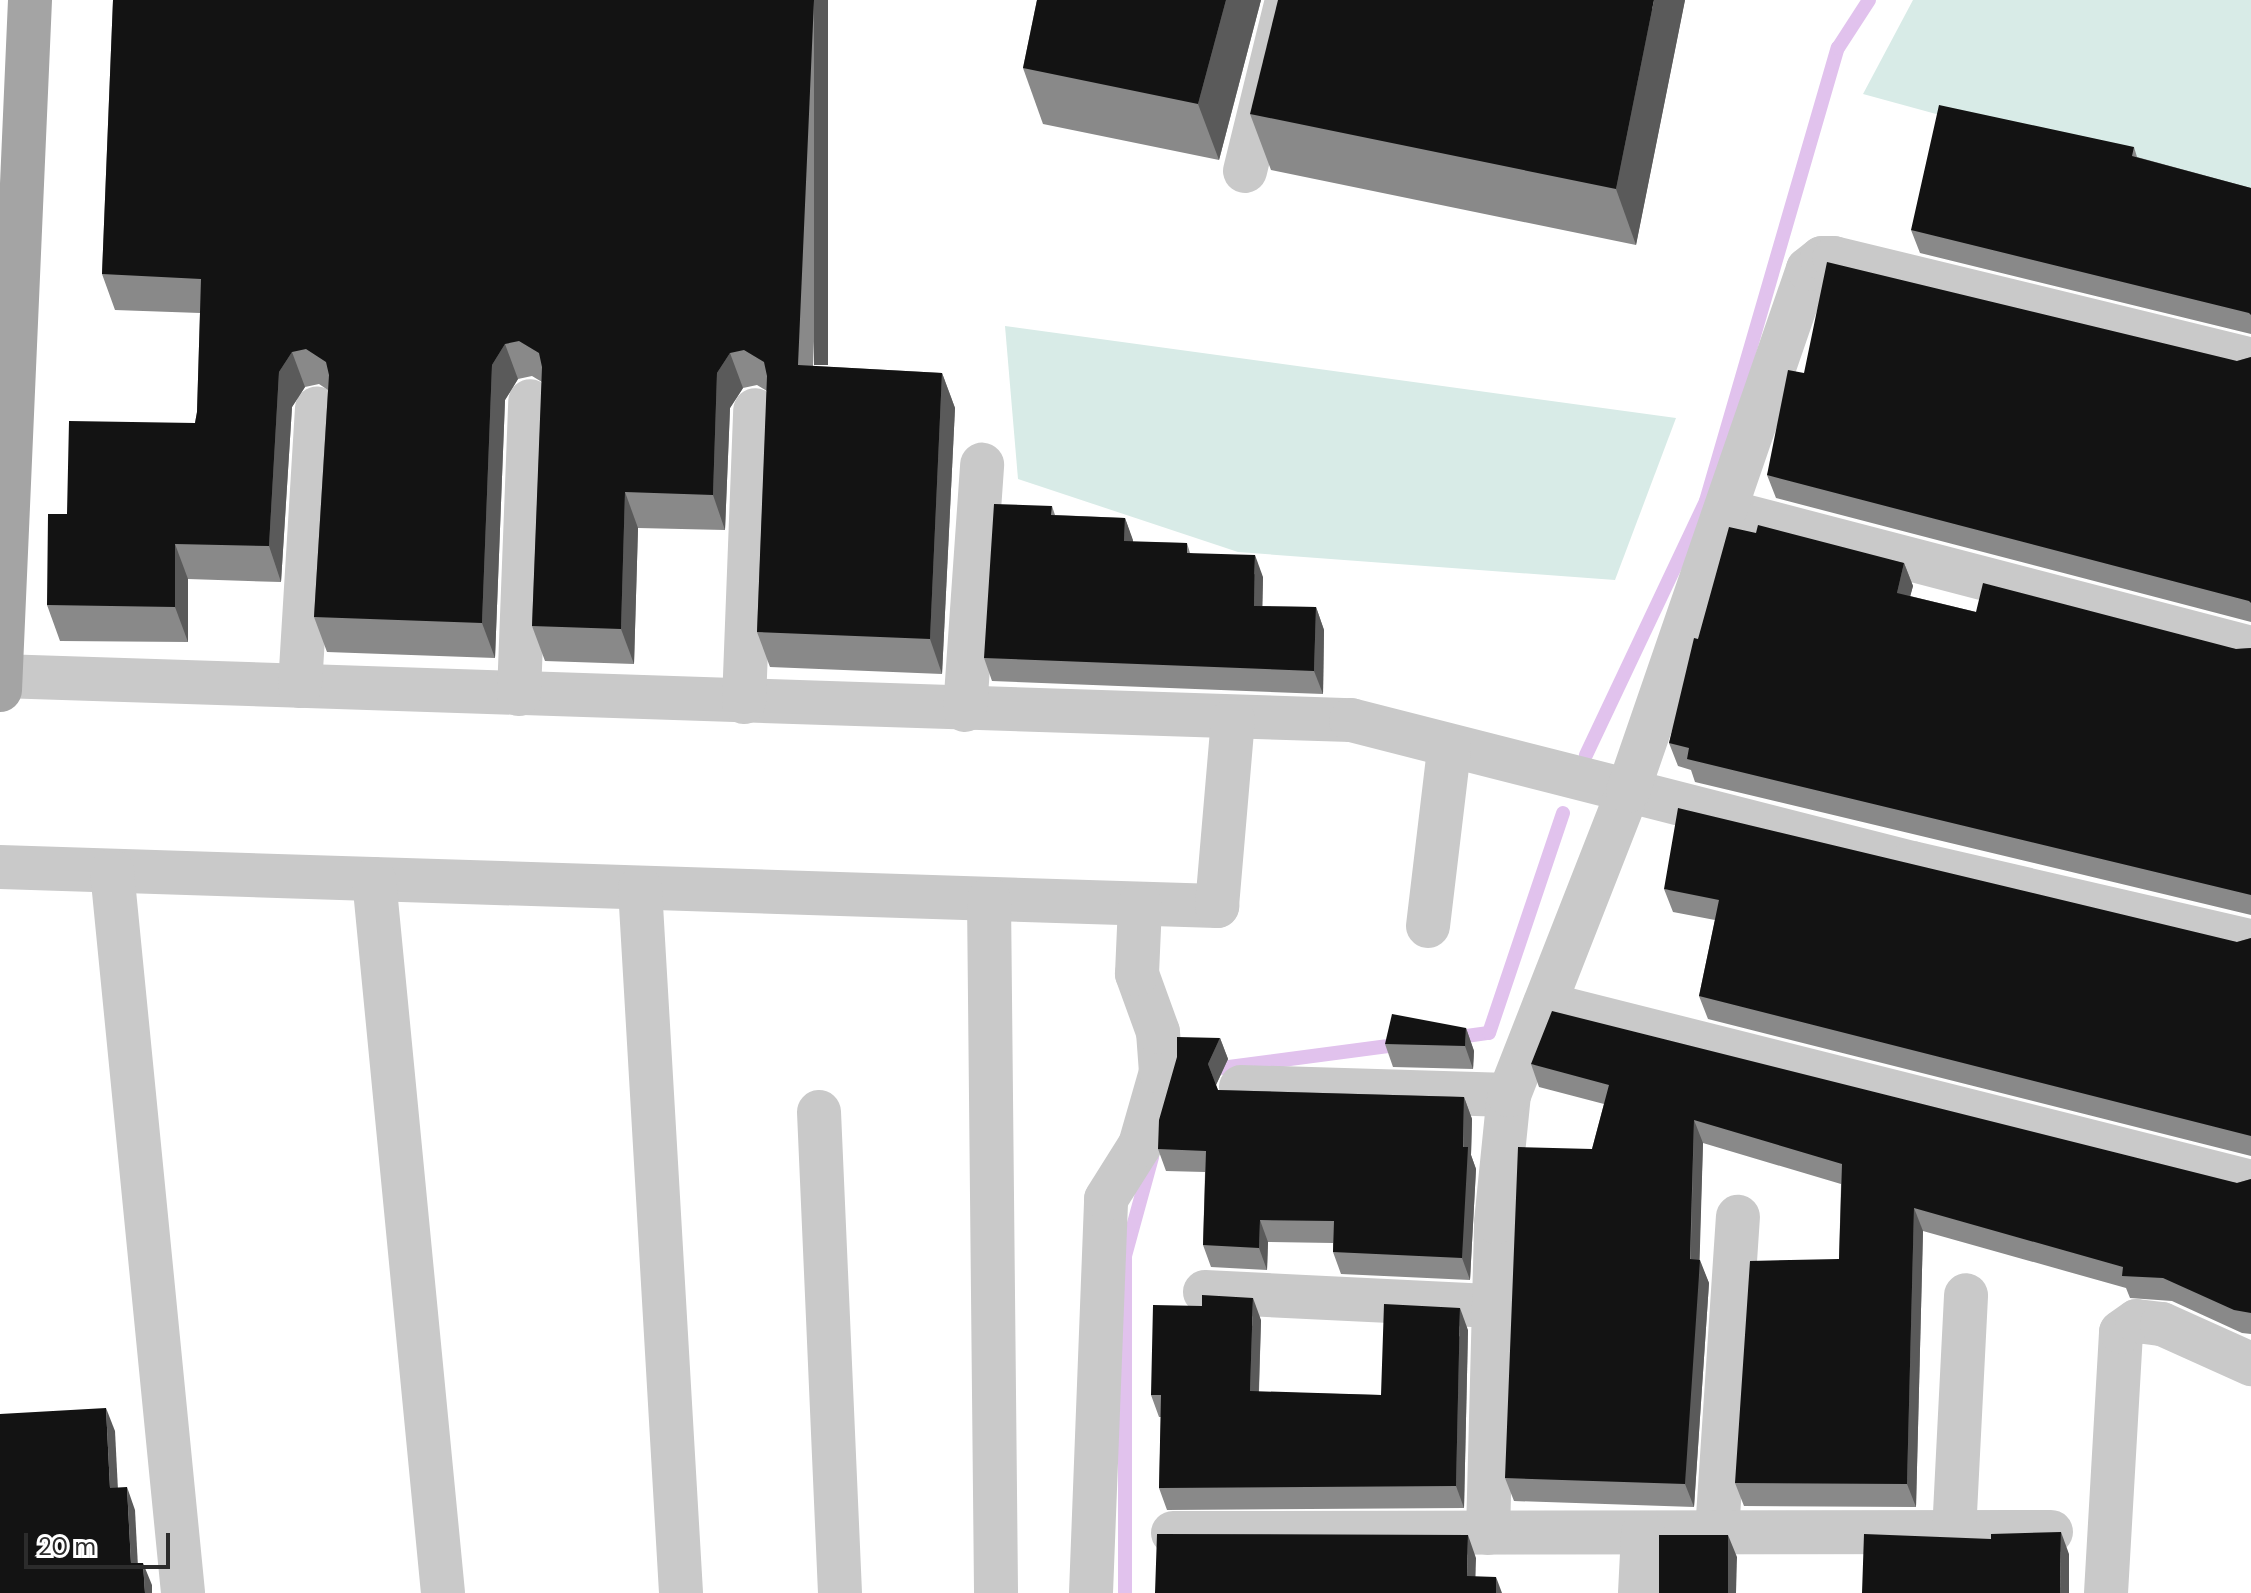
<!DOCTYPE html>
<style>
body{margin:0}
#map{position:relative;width:2251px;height:1593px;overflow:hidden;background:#fff;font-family:"DM Sans",sans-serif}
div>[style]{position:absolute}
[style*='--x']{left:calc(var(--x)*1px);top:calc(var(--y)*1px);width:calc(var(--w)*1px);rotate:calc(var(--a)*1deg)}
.green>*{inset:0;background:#d8ebe7}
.stream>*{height:14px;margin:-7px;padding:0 7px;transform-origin:7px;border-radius:7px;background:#e1c2ed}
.minor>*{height:44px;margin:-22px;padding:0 22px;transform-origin:22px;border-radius:22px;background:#c9c9c9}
.major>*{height:44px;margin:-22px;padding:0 22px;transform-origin:22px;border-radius:22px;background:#a4a4a4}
.wall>*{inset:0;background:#898989}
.shaded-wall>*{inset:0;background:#5a5a5a;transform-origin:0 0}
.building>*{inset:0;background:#131313;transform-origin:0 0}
span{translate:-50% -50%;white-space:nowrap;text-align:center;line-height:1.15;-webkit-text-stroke:8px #fff;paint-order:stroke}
.scale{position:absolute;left:24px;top:1533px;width:146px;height:36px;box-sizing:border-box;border:4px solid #2c2c2c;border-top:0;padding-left:10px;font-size:24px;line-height:28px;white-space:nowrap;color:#2c2c2c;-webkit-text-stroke:6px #fff;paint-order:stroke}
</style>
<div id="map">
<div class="green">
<div style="clip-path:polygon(1913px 0,2251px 0,2251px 200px,1863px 94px)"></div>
<div style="clip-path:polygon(1005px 326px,1676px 418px,1615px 580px,1238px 552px,1018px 479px)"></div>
</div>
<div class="stream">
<div style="--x:1586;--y:755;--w:281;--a:-64.7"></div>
<div style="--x:1706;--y:501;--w:472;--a:-73.8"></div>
<div style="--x:1838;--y:48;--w:57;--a:-57.1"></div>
<div style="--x:1452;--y:1038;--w:37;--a:-8"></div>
<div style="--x:1489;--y:1033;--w:232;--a:-71.4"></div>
<div style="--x:1206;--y:1070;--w:199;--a:-7.5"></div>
<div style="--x:1125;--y:1593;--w:337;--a:-90"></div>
<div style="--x:1125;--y:1256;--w:103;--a:-74.7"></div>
</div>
<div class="minor">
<div style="--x:1245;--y:171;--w:176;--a:-76.2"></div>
<div style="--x:1725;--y:511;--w:544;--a:14.6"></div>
<div style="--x:0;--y:676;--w:1352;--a:1.87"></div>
<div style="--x:1351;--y:720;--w:579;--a:14.3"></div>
<div style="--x:1912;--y:863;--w:348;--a:13"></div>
<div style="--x:300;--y:686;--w:278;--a:-86.5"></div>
<div style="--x:519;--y:694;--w:293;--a:-87.8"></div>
<div style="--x:744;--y:702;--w:292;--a:-87.8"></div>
<div style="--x:965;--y:710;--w:246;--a:-86"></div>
<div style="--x:0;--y:867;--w:1218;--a:1.84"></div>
<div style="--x:1217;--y:906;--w:187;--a:-85.1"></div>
<div style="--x:112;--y:871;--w:725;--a:84.38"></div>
<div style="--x:374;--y:879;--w:717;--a:84.48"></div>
<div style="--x:640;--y:888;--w:706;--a:86.67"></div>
<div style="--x:989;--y:899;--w:694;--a:89.42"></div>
<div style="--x:1428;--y:926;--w:178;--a:-83.2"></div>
<div style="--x:1545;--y:1004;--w:728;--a:14.15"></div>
<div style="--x:1241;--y:1087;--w:268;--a:1.7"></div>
<div style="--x:819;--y:1112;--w:481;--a:87.5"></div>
<div style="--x:1205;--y:1292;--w:289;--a:2.8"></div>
<div style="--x:1717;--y:1532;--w:316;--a:-86.2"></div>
<div style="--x:1173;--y:1533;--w:878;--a:-0.07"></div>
<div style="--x:1488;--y:1533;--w:311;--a:-88.5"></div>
<div style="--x:1496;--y:1222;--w:128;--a:-84.2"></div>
<div style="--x:1509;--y:1095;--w:326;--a:-68.6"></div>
<div style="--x:1628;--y:791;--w:552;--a:-70.97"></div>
<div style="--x:1808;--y:269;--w:18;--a:-38"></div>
<div style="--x:1822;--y:258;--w:12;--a:0"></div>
<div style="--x:1834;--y:258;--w:429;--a:13.7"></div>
<div style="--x:1954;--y:1533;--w:238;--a:-87.1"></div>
<div style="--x:1091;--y:1593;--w:394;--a:-87.8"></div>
<div style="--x:1106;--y:1199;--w:64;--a:-57.8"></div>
<div style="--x:1140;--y:1145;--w:76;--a:-74"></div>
<div style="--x:1161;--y:1072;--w:40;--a:-94.3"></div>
<div style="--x:1158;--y:1032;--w:62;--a:-109.9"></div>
<div style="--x:1137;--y:974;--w:70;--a:-87.5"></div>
<div style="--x:1640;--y:1593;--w:60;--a:-87.1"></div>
<div style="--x:2106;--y:1593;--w:261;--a:-86.7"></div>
<div style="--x:2121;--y:1332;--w:19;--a:-35"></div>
<div style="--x:2137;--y:1321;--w:25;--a:7"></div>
<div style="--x:2162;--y:1324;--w:98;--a:24.2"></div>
</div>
<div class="major">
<div style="--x:0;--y:690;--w:691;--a:-87.51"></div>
</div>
<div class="wall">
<div style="clip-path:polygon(113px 0,828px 0,813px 366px,942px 373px,955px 408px,942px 674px,770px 667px,757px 632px,767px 391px,757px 385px,743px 388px,730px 408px,725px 530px,638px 528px,634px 664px,545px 661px,532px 626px,542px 382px,532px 376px,518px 379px,505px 400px,495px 658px,327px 652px,314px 617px,328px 390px,319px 384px,305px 387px,292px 407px,281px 582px,188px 579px,188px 642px,60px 641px,47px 605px,67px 514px,195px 423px,197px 412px,200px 313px,115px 310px,102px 274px)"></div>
<div style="clip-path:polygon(1037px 0,1261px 0,1219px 160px,1043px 124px,1023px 68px)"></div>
<div style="clip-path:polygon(1685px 0,1636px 245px,1271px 170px,1250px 114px)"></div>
<div style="clip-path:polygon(2134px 147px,2137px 157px,2251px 188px,2251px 334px,1920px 253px,1911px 230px)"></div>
<div style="clip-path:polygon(2251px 357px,2251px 622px,1776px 498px,1767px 475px,1804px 373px,2237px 361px)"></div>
<div style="clip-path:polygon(1052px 506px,1055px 515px,1125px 518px,1133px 542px,1187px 543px,1190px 553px,1263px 577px,1262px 606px,1316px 607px,1324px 630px,1323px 694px,992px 681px,984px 658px)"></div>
<div style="clip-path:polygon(1756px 533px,1904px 563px,1913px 586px,1910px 596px,1976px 612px,2236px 649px,2251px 648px,2251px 915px,1695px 782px,1691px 770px,1678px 766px,1669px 743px,1698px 639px)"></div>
<div style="clip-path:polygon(1664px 889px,2237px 942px,2251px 938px,2251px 1156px,1708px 1019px,1699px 996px,1715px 920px,1673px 912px)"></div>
<div style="clip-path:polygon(1466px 1028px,1474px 1051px,1473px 1069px,1393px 1067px,1385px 1044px)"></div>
<div style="clip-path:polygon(1220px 1038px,1228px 1059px,1216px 1085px,1218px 1090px,1464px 1097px,1472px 1119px,1471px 1155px,1476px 1169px,1470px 1280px,1341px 1274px,1333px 1252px,1333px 1243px,1268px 1242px,1267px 1270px,1211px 1267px,1203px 1245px,1205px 1172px,1166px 1171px,1158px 1149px)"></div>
<div style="clip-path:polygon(1531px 1064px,2237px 1183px,2251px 1179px,2251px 1334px,2242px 1333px,2172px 1301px,2130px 1298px,2126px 1288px,1923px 1231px,1916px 1507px,1744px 1506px,1735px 1483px,1839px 1259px,1841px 1184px,1703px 1143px,1699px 1260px,1709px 1283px,1694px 1507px,1514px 1501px,1505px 1478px,1604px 1104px,1539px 1087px)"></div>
<div style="clip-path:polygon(1261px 1320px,1259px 1392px,1381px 1395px,1468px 1330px,1464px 1508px,1167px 1510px,1159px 1488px,1161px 1417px,1159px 1417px,1151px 1395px)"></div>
</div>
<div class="shaded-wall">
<div style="left:814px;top:0;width:14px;height:365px"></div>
<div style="clip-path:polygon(1226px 0,1261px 0,1219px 160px,1198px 104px)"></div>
<div style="clip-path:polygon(1654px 0,1685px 0,1636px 245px,1616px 189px)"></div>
<div style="clip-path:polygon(505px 344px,518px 379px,505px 400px,495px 658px,482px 623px,492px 365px)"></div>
<div style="clip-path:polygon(292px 352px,305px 387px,292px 407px,281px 582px,269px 546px,279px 372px)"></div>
<div style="clip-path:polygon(730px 353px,743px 388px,730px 408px,725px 530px,713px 495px,717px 373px)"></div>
<div style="clip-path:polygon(942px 373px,955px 408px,942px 674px,930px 639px)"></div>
<div style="clip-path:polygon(625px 492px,638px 528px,634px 664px,621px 629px)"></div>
<div style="clip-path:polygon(1125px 518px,1133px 540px,1132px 564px,1124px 541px)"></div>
<div style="clip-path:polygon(175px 544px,188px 579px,188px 642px,175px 607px)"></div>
<div style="clip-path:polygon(1255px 555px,1263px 577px,1262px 629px,1254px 606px)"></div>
<div style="clip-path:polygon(1904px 563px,1913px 586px,1905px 616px,1897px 593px)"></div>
<div style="clip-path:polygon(1316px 607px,1324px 630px,1323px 694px,1314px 671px)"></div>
<div style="clip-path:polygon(1466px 1028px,1474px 1051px,1473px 1069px,1465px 1046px)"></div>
<div style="clip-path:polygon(1220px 1038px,1228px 1059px,1216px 1085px,1208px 1064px)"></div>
<div style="clip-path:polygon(1464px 1097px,1472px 1119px,1471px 1155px,1476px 1169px,1470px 1280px,1462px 1258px)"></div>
<div style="clip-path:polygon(1694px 1120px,1703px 1143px,1699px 1281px,1700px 1260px,1709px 1283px,1694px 1507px,1685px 1484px)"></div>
<div style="clip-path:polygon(1914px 1208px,1923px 1231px,1916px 1507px,1907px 1484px)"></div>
<div style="clip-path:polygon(1260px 1220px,1268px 1242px,1267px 1270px,1259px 1248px)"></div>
<div style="clip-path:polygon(1253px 1298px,1261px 1320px,1258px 1413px,1250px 1391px)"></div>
<div style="clip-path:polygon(1460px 1308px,1468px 1330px,1464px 1508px,1456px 1486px)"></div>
<div style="clip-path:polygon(106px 1408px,115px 1431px,119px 1510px,110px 1488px)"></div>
<div style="clip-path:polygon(127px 1487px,135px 1510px,139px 1586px,131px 1563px)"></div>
<div style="clip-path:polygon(2061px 1532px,2069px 1554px,2069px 1593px,2060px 1593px)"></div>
<div style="clip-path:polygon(1468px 1535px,1476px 1558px,1475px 1593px,1467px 1576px)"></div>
<div style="clip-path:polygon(1728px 1535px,1737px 1557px,1736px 1593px,1727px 1593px)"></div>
<div style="clip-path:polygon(143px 1563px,152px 1585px,152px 1593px,145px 1593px)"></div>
<div style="clip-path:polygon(1496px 1577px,1502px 1593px,1496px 1593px)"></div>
</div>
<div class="building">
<div style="clip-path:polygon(113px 0,814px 0,798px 365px,942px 373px,930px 639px,757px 632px,767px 376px,764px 362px,744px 350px,730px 353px,717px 373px,713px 495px,625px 492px,621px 629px,532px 626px,542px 367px,539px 353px,519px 341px,505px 344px,492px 365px,482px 623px,314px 617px,329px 375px,326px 362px,306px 349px,292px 352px,279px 372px,269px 546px,175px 544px,175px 607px,47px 605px,48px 514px,67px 514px,69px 421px,195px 423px,197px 412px,201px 279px,102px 274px)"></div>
<div style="clip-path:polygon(1037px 0,1226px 0,1198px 104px,1023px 68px)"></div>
<div style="clip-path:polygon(1278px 0,1654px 0,1616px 189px,1250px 114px)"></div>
<div style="clip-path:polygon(1939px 105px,2134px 147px,2132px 156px,2251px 188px,2251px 315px,2249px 313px,1911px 230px)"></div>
<div style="clip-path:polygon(1827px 262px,2237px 361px,2251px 357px,2251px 603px,2249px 601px,1767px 475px,1788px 370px,1804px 373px)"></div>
<div style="clip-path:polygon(994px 504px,1052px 506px,1051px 515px,1125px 518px,1124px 541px,1187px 543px,1187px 553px,1255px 555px,1254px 606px,1316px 607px,1314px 671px,984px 658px)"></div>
<div style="clip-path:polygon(1758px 525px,1904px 563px,1897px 593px,1976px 612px,1983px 583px,2236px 649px,2251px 648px,2251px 895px,1687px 759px,1689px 748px,1669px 743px,1694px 638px,1698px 639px,1729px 527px,1756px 533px)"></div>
<div style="clip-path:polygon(1678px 808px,2237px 942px,2251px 938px,2251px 1136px,1699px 996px,1719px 900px,1664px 889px)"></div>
<div style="clip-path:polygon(1552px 1011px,2237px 1183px,2251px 1179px,2251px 1313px,2234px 1310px,2163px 1278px,2122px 1276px,2123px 1267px,1914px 1208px,1907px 1484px,1735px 1483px,1750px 1261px,1839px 1259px,1842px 1164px,1694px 1120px,1690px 1259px,1700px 1260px,1685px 1484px,1505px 1478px,1518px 1147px,1592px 1149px,1609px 1085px,1531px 1064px)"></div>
<div style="clip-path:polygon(1392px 1014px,1466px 1028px,1465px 1046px,1385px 1044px)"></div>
<div style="clip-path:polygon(1177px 1037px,1220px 1038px,1208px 1064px,1218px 1090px,1464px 1097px,1463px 1147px,1468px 1147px,1462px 1258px,1333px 1252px,1334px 1221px,1260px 1220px,1259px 1248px,1203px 1245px,1206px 1151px,1158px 1149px,1159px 1120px,1177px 1057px)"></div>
<div style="clip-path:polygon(1202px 1295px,1253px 1298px,1250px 1391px,1381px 1395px,1384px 1304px,1460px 1308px,1456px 1486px,1159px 1488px,1161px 1395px,1151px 1395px,1153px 1305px,1202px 1306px)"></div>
<div style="clip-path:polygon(106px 1408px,110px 1488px,127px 1487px,131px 1563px,143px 1563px,145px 1593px,0 1593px,0 1414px)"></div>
<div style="clip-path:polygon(2061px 1532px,2060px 1593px,1862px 1593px,1864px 1534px,1991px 1539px,1991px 1534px)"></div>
<div style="clip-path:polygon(1157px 1534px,1468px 1535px,1467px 1576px,1496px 1577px,1496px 1593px,1155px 1593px)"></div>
<div style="left:1659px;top:1535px;width:69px;height:58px"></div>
</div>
<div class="scale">20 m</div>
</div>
